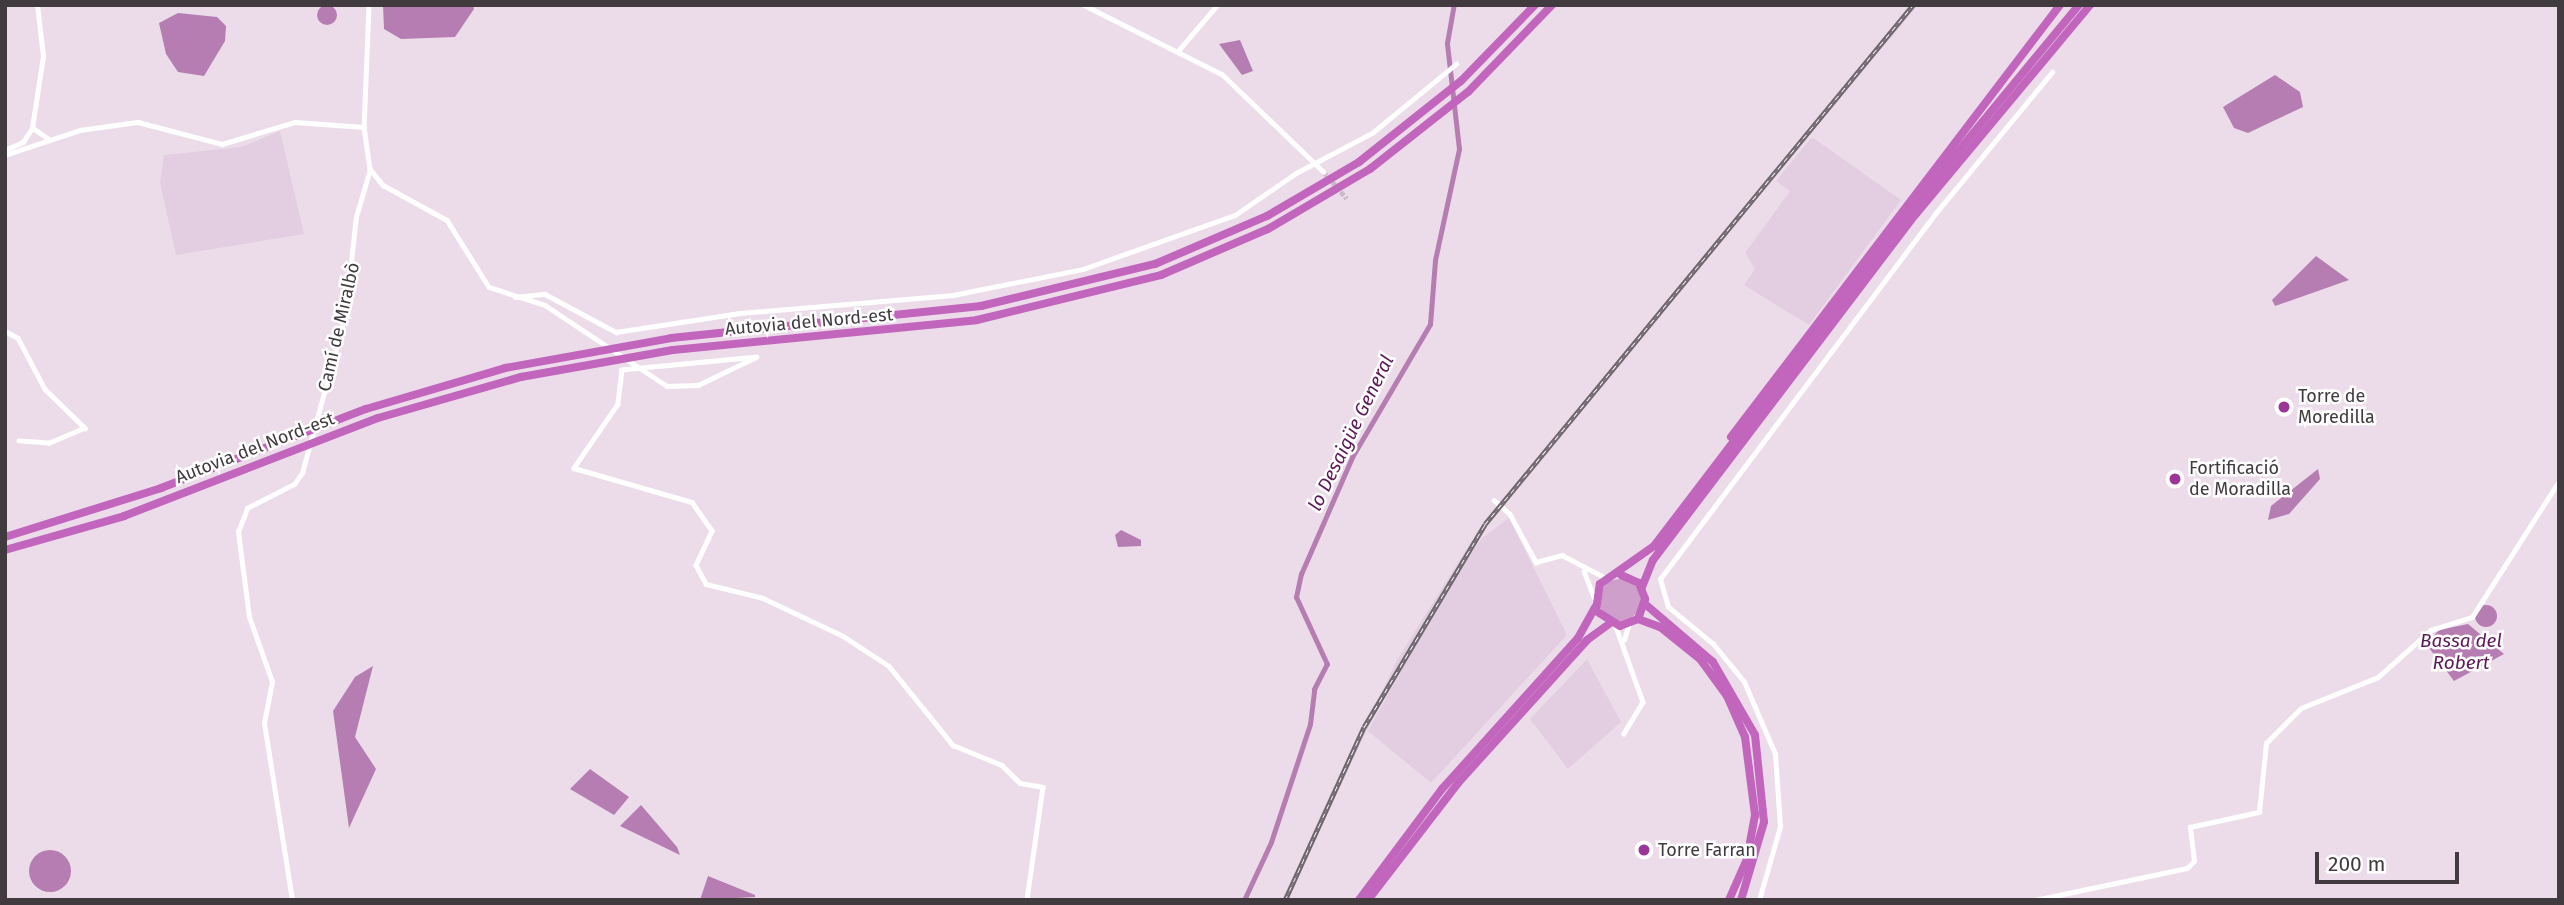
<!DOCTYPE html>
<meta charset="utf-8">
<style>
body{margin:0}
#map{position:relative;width:2564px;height:905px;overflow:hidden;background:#ecdcea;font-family:"Fira Sans",sans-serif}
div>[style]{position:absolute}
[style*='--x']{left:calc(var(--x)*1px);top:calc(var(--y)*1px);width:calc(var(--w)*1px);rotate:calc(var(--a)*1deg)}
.built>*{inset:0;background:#e3cee1}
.green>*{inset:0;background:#cf9fcb}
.round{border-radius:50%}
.water>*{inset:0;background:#b57db1}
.canal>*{height:5px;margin:-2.5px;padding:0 2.5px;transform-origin:2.5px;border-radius:2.5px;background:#b57db1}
.street-tunnel>*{height:4.5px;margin-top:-2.25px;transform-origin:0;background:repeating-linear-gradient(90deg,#cabcc8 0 4.5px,transparent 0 6.5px)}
.street>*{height:4.5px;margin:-2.25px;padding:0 2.25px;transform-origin:2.25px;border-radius:2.25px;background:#fff}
.highway>*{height:8px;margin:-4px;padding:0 4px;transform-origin:4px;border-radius:4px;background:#c265bd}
.rail>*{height:4.5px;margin-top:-2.25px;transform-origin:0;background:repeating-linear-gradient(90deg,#fff 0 5px,#6d656c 0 10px);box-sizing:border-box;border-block:2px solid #6d656c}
.dots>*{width:19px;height:19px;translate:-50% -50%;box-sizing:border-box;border:4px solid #fff;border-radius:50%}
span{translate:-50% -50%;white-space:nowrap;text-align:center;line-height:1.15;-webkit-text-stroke:5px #fff;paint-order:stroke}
.street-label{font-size:18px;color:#413b40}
.poi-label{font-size:18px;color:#413b40}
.left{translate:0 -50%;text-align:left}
.water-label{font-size:19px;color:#5c185a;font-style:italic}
.frame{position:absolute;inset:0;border:7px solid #413b40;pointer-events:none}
.scale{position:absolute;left:2315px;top:852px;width:144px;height:32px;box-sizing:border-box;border:4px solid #413b40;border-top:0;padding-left:9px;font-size:21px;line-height:24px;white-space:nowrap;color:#413b40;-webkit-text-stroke:5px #fff;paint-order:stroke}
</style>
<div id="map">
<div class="built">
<div style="clip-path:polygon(1910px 5px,1918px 5px,1538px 461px,1481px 534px,1458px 572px,1482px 538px,1509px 518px,1567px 635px,1431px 783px,1368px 731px,1435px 609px,1367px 730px,1287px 900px,1282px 900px,1397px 660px,1483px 523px)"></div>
<div style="clip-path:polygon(280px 131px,304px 234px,176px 255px,160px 183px,164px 155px,241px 147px)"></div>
<div style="clip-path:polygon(1812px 137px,1901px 200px,1809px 325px,1744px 285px,1755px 269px,1745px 253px,1790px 191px,1776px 181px)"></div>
<div style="clip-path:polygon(1587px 659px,1621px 722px,1568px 769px,1530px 719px)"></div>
</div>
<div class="green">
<div class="round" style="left:1599px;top:579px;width:42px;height:42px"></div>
</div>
<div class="water">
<div style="clip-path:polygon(383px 5px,473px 5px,474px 9px,455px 37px,401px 39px,384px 29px)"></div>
<div class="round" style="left:317px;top:5px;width:20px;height:20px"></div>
<div style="clip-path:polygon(178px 13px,217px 17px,226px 26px,225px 41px,204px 76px,178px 72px,166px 54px,159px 23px)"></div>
<div style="clip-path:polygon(1240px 40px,1253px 71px,1242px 75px,1219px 44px)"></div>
<div style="clip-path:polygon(2275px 75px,2300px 92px,2303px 107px,2248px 133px,2234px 128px,2223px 107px)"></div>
<div style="clip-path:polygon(2316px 256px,2349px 280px,2275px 306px,2272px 300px)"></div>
<div style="clip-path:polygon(2318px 469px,2320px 479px,2289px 514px,2268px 520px,2271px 506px)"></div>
<div style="clip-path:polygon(1121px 530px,1141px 540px,1141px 546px,1118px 547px,1115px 535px)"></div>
<div class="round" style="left:2475px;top:605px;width:22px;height:22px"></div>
<div style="clip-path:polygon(2468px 624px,2504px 654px,2454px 681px,2426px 644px,2439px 630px)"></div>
<div style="clip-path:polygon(373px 666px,355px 737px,376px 769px,349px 828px,333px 711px,355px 677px)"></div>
<div style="clip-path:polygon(590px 769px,629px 797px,614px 815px,570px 789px)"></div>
<div style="clip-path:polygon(641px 805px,677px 847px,680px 855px,620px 826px)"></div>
<div class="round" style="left:29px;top:850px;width:42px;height:42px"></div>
<div style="clip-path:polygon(708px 876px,755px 895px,755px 897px,700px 900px)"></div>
</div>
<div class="canal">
<div style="--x:1244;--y:900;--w:64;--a:-65"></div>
<div style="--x:1271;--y:842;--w:124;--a:-71.7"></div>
<div style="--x:1310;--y:724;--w:35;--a:-83"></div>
<div style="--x:1314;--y:689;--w:28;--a:-63"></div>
<div style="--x:1327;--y:664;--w:74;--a:-114.8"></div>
<div style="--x:1296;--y:597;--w:24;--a:-78"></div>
<div style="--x:1301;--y:574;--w:128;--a:-66.4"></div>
<div style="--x:1352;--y:457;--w:154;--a:-59.6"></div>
<div style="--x:1430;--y:324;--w:64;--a:-85.5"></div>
<div style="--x:1435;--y:260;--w:114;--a:-77.8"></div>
<div style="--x:1459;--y:149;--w:107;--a:-96.5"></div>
<div style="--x:1447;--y:43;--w:39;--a:-80"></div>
</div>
<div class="street-tunnel">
<div style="--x:1324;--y:172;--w:35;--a:49"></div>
</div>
<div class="street">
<div style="--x:369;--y:5;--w:122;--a:92.3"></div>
<div style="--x:364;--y:127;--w:42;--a:81.9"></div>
<div style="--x:370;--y:169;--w:21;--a:51"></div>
<div style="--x:383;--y:185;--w:73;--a:28.7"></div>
<div style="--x:447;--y:220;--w:79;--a:57.9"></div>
<div style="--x:489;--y:287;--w:59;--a:17.8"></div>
<div style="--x:545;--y:305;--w:146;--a:33.6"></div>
<div style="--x:667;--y:386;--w:31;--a:-2"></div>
<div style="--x:698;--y:385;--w:64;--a:-25.8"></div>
<div style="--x:1084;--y:5;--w:154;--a:26.6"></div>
<div style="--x:1222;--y:74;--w:141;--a:43.9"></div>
<div style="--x:1178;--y:51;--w:60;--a:-49.7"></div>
<div style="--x:33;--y:128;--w:21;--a:35"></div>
<div style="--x:5;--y:150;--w:20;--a:-24"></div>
<div style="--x:23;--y:142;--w:17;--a:-57"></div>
<div style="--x:32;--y:128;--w:73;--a:-81.3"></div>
<div style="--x:43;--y:56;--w:51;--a:-96.7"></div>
<div style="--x:5;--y:155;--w:79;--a:-18.4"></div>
<div style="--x:80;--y:130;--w:59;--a:-7.9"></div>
<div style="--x:138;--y:122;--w:87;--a:14.7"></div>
<div style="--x:222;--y:144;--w:76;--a:-16.8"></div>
<div style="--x:295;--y:122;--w:69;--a:4.1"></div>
<div style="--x:515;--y:297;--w:30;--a:-6"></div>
<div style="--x:545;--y:294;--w:81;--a:28.2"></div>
<div style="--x:616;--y:332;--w:125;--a:-8.7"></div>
<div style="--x:740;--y:313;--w:214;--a:-4.8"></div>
<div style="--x:953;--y:295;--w:133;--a:-11.3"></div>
<div style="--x:1083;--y:269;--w:161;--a:-19.6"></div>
<div style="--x:1235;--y:215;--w:74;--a:-34.5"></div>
<div style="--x:1296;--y:173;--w:86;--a:-27.8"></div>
<div style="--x:1372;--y:133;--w:109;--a:-39.4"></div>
<div style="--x:5;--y:331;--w:15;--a:28"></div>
<div style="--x:18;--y:338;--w:58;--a:62.1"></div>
<div style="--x:45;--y:389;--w:56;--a:44.3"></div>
<div style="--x:85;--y:428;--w:39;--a:157"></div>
<div style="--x:49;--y:443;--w:30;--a:-176"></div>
<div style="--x:757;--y:357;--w:136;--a:174.5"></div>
<div style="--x:622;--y:370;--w:34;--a:97"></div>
<div style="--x:618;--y:404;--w:78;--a:124.5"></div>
<div style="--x:574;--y:468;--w:123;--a:16.1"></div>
<div style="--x:692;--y:502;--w:35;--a:55"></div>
<div style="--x:712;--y:531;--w:38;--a:115"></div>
<div style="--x:696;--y:565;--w:21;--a:62"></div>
<div style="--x:706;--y:584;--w:59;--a:13.8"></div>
<div style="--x:763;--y:598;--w:89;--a:25.4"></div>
<div style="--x:843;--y:636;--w:55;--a:33.1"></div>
<div style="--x:889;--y:666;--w:102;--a:51"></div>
<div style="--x:953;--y:745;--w:53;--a:22.2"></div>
<div style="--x:1002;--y:765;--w:25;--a:45"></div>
<div style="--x:1020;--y:783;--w:23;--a:10"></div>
<div style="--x:1043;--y:787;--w:114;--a:98.1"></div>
<div style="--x:1494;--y:500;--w:21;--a:41"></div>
<div style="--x:1510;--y:514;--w:55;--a:61.6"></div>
<div style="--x:1536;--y:562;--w:27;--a:-15"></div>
<div style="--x:1562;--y:555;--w:50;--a:27.6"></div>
<div style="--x:1584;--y:571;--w:28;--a:69"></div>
<div style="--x:1616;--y:627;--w:80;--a:70.2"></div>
<div style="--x:1643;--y:702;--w:37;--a:121"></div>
<div style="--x:1624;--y:640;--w:17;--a:-73"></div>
<div style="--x:292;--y:900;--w:179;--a:-99"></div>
<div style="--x:264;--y:723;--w:42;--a:-79"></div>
<div style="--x:272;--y:682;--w:69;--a:-109.5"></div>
<div style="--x:249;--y:617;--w:86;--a:-97.4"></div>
<div style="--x:238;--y:532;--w:26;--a:-69"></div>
<div style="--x:247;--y:508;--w:53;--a:-27.1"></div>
<div style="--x:294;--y:484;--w:14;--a:-54"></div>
<div style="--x:302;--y:473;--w:163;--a:-74.7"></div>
<div style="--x:345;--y:316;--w:100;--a:-83.7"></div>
<div style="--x:356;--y:217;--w:50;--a:-73.7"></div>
<div style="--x:1759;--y:900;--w:76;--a:-74"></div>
<div style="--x:1780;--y:827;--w:73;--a:-93.9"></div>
<div style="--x:1775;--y:754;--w:78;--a:-113.3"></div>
<div style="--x:1744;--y:682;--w:49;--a:-129.2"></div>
<div style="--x:1713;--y:644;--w:58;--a:-140.6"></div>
<div style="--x:1668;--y:607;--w:29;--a:-106"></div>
<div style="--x:1660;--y:579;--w:457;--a:-53"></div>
<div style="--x:1935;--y:214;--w:184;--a:-50.5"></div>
<div style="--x:2035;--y:900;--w:155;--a:-11.9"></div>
<div style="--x:2187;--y:868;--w:10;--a:-45"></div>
<div style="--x:2194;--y:861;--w:34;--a:-97"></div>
<div style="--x:2190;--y:827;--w:71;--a:-12.3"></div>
<div style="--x:2259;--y:812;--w:69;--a:-84.2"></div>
<div style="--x:2266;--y:743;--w:49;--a:-45"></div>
<div style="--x:2301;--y:708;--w:83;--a:-21.9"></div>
<div style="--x:2378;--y:677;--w:71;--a:-41.6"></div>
<div style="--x:2431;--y:630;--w:43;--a:-17.6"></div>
<div style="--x:2472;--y:617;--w:161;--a:-57.4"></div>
</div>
<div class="highway">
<div style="--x:1731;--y:437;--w:543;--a:-52.71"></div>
<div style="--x:5;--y:537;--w:164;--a:-17.4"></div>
<div style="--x:161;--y:488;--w:220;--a:-21.1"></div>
<div style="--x:366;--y:409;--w:145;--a:-16.4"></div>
<div style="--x:505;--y:368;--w:169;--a:-10.2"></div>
<div style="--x:671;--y:338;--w:312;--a:-5.9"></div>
<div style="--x:981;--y:306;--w:179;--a:-13.6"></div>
<div style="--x:1155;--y:264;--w:122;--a:-23.2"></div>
<div style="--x:1267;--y:216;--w:107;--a:-30.4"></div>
<div style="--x:1359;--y:162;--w:130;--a:-38.5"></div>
<div style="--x:1461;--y:81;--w:106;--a:-45.8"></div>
<div style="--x:5;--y:550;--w:124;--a:-15.9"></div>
<div style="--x:124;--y:516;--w:272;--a:-21.1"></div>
<div style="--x:378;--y:418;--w:149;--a:-16"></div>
<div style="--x:521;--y:377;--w:154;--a:-10.1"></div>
<div style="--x:673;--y:350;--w:305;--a:-5.6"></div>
<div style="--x:977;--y:320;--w:189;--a:-13.7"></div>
<div style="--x:1161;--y:275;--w:116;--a:-23.3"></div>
<div style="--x:1268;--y:229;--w:118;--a:-30.5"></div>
<div style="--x:1370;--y:169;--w:125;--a:-38.2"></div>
<div style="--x:1468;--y:92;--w:121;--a:-46"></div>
<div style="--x:1621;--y:575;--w:20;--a:24"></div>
<div style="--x:1639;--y:583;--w:17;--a:69"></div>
<div style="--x:1645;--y:599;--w:21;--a:109"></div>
<div style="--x:1638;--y:619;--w:19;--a:159"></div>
<div style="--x:1620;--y:626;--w:28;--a:-148"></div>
<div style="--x:1596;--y:611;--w:27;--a:-82"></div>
<div style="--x:1600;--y:584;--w:66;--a:-35.1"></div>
<div style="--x:1654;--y:546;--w:421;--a:-52.7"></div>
<div style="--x:1909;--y:211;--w:267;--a:-50.5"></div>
<div style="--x:1642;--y:587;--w:29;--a:-68"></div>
<div style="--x:1653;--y:560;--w:435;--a:-52.8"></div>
<div style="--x:1916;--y:214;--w:272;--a:-50.2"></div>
<div style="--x:1645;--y:604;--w:89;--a:40.5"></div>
<div style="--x:1713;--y:662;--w:84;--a:60.1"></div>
<div style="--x:1755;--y:735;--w:87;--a:84.1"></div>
<div style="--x:1764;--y:822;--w:81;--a:106.4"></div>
<div style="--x:1638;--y:619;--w:23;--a:20"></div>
<div style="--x:1660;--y:627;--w:51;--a:38.7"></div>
<div style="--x:1700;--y:659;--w:46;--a:53.9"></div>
<div style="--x:1727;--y:696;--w:45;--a:66.3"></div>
<div style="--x:1745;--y:737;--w:79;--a:82.7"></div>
<div style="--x:1755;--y:815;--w:45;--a:100.3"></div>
<div style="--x:1747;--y:859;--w:45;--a:113.7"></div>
<div style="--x:1359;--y:900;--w:139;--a:-53.2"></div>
<div style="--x:1442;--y:789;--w:203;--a:-48"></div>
<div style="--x:1578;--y:638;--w:35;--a:-61"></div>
<div style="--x:1368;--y:900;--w:148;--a:-52.4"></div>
<div style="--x:1458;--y:783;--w:193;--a:-47.9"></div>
<div style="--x:1587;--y:640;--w:27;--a:-36"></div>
</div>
<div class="rail">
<div style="--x:1285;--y:900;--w:190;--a:-65.5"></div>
<div style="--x:1364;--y:727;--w:236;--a:-59.2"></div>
<div style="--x:1485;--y:524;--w:673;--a:-50.49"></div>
</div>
<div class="dots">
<div style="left:2284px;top:407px;background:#9c3598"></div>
<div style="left:2175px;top:479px;background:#9c3598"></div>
<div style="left:1644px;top:850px;background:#9c3598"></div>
</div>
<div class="street-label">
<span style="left:809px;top:322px;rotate:-5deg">Autovia del Nord-est</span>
<span style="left:339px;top:327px;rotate:-77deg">Camí de Miralbò</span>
<span style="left:255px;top:448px;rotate:-21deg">Autovia del Nord-est</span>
</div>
<div class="poi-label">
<span class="left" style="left:2298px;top:407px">Torre de<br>Moredilla</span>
<span class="left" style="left:2189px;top:479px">Fortificació<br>de Moradilla</span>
<span class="left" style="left:1658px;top:850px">Torre Farran</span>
</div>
<div class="water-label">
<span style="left:1351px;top:433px;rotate:-64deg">lo Desaigüe General</span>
<span style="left:2461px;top:652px">Bassa del<br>Robert</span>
</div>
<div class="frame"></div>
<div class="scale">200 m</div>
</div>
